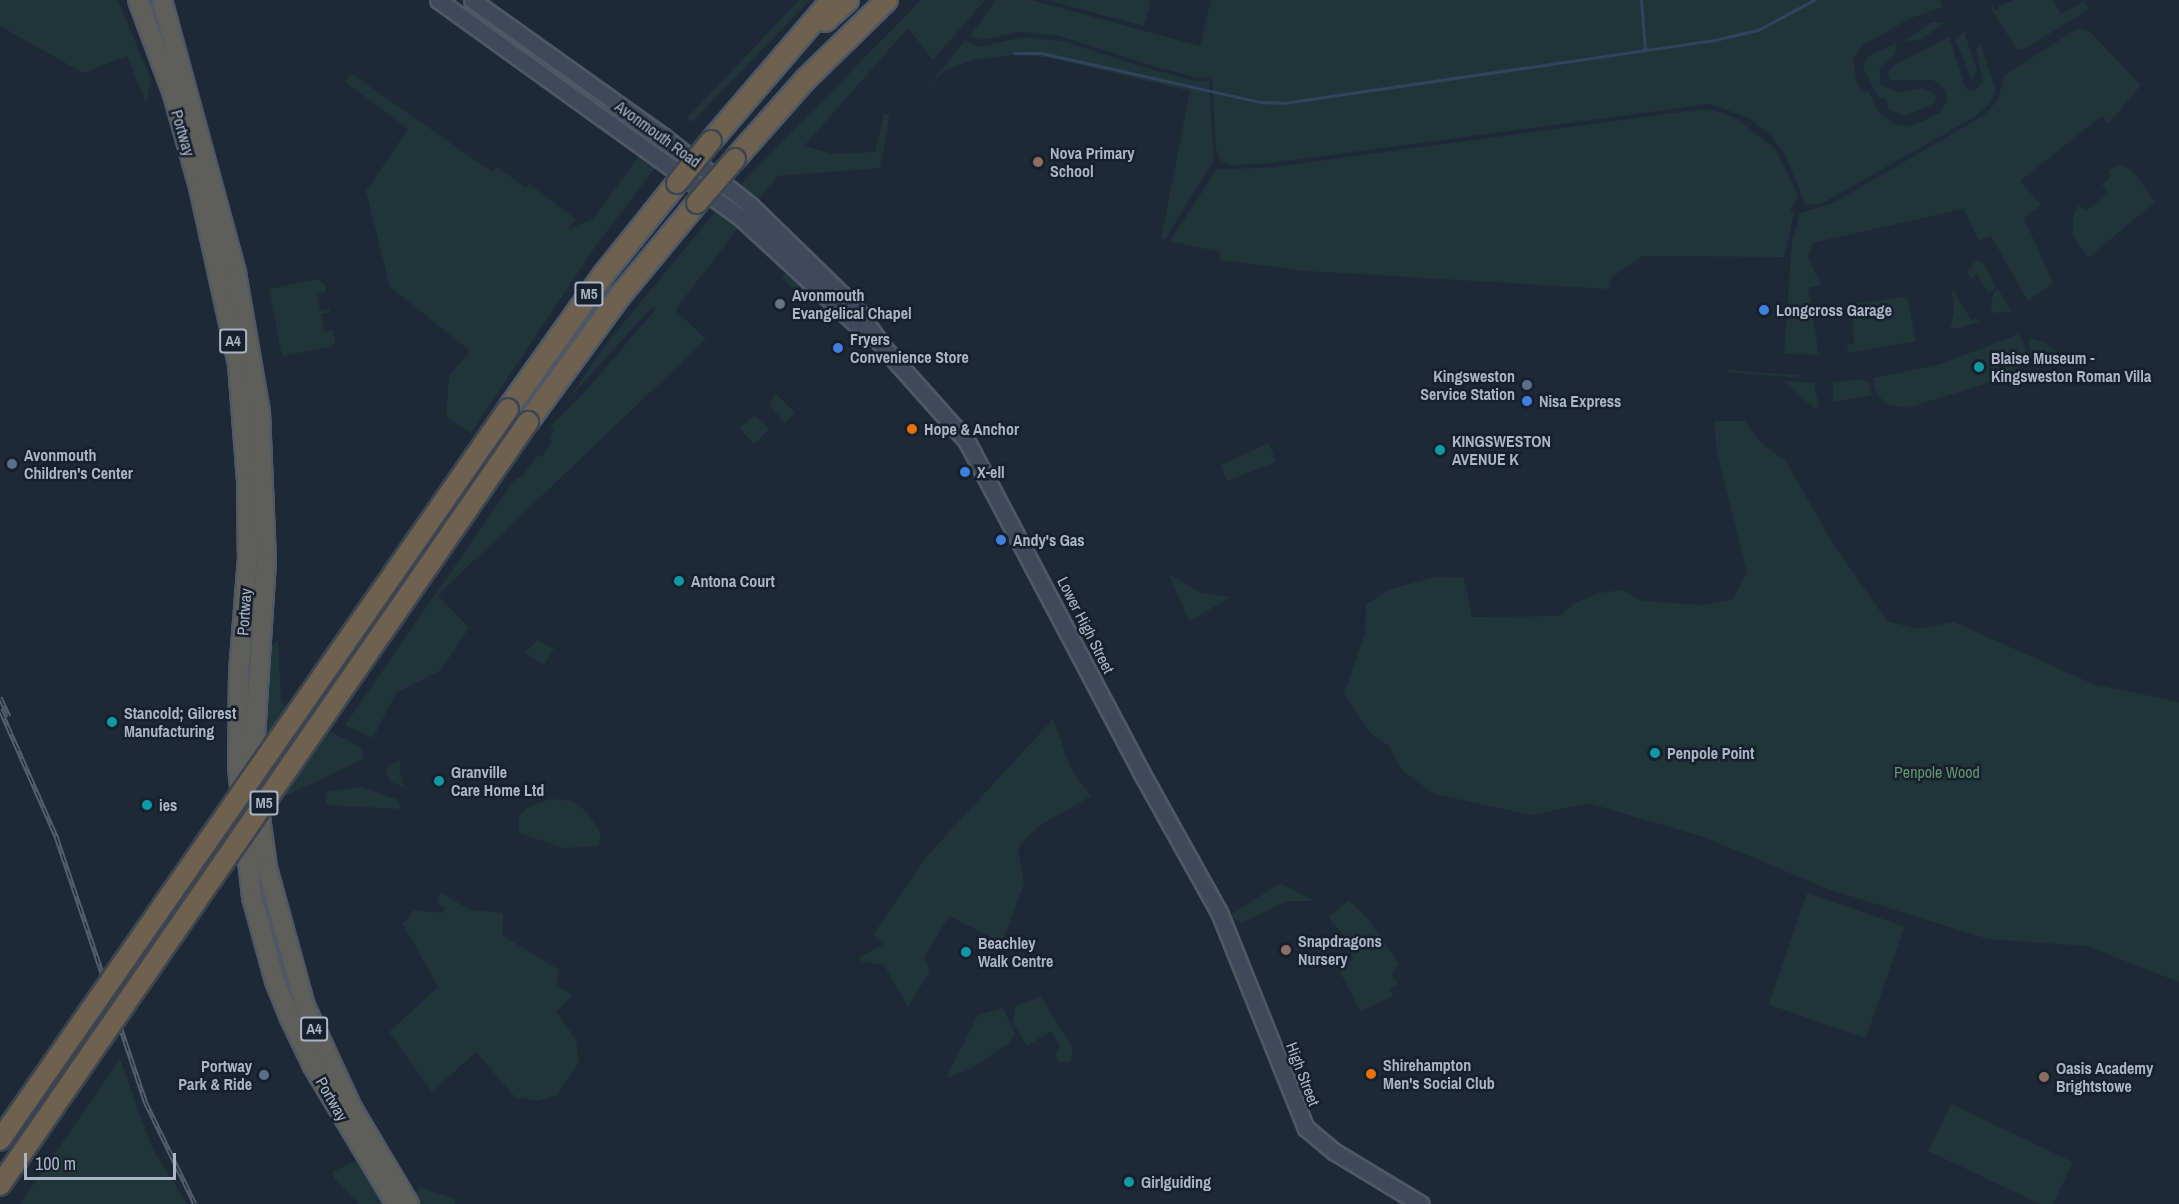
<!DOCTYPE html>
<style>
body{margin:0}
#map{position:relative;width:2179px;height:1204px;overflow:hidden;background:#1e2937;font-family:"Archivo Narrow",sans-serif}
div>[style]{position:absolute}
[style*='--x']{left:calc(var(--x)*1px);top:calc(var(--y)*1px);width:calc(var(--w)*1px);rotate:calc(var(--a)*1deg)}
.green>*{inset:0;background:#203538;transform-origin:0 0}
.stream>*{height:3px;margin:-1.5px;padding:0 1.5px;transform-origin:1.5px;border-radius:1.5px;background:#304460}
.roads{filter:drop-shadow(2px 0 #4f5866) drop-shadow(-2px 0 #4f5866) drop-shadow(0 2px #4f5866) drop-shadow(0 -2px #4f5866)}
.secondary>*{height:15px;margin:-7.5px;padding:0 7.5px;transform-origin:7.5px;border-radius:7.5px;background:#3f495b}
.trunk>*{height:18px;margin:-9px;padding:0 9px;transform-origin:9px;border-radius:9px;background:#5e5e5b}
.motorway>*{height:20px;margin:-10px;padding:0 10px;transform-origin:10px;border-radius:10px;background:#6e624e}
.rail>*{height:5px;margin-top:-2.5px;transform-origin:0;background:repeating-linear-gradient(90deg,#17202c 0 9px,#535e6f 0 18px);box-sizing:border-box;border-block:2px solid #535e6f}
.bridges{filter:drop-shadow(2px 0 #3c4552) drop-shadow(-2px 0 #3c4552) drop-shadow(0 2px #3c4552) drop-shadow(0 -2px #3c4552)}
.motorway-bridge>*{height:20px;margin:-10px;padding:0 10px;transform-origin:10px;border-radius:10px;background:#6e624e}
.dots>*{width:16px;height:16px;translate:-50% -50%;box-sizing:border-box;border:3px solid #17202c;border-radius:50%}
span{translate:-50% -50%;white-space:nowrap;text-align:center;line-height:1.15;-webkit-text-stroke:5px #17202c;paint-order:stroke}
.shield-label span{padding:2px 4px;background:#17202c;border:2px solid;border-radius:4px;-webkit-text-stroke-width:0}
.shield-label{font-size:15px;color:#abb5c5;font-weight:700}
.street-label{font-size:16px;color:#abb5c5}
.poi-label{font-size:16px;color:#abb5c5;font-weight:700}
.left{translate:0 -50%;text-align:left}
.right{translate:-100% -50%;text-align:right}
.park-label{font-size:16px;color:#62966e}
.scale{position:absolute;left:24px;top:1153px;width:152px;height:27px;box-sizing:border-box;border:3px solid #abb5c5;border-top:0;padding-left:8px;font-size:18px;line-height:21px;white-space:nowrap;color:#abb5c5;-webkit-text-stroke:4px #17202c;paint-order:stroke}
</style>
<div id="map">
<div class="green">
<div style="clip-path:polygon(0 0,118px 0,151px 80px,146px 103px,127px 56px,83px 73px,0 26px)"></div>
<div style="clip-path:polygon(799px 0,810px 0,692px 122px,687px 118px)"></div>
<div style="clip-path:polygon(921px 0,985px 0,933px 60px,908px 28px,804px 146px,833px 154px,875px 152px,884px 114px,890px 114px,880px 168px,778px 176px,758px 199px,740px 185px)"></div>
<div style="clip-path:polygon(996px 0,1031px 0,1200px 46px,1211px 0,1940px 0,1943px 7px,1911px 18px,1863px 45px,1853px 59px,1856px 80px,1862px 91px,1869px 92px,1879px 113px,1894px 124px,1907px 126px,1921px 122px,1941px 112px,1947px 101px,1946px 90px,1933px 80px,1890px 80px,1888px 72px,1893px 66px,1949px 37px,1966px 89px,1975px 91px,1983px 82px,1976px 50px,1980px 42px,1996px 92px,1988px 105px,1973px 118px,1819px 205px,1805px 204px,1785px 154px,1769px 134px,1749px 118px,1710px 104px,1262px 164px,1229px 165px,1220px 160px,1216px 148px,1212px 77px,1198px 78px,1160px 68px,1059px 36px,1020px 32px,980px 40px,970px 36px)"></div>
<div style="clip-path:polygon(1046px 0,1151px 0,1144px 26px)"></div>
<div style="clip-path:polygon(2013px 0,2053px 0,2061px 14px,2084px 1px,2089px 9px,2026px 48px,2017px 50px,1990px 7px,1994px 5px,1994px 10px,1998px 11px,1999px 7px)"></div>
<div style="clip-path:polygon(1932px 22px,1945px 23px,1920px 40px,1904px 41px)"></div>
<div style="clip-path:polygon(2078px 28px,2089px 31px,2141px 85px,2109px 123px,2102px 116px,2020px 181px,2041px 205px,2024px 218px,2053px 283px,2028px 301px,1991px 236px,1979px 240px,1963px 209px,1812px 243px,1808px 258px,1821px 285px,1808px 288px,1819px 355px,1784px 354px,1792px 241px,1800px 213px,1833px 203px,1983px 116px,1998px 100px,2004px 76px)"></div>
<div style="clip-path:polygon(1964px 32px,1977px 70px,1972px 80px,1955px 39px)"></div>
<div style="clip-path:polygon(1024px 37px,1066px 42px,1126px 62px,1194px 81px,1209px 81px,1214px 160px,1165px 239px,1161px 239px,1190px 91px,1046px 57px,1012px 55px,973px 60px,943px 71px,923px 93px,965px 40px,980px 47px)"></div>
<div style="clip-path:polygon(1896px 43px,1895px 54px,1879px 69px,1881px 85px,1900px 93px,1923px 88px,1936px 95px,1935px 103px,1905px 116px,1888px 109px,1886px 99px,1878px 97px,1863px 67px,1867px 57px)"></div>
<div style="clip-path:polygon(352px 74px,492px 172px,497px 167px,526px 188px,529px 184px,576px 219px,568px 229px,593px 219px,641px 153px,658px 164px,597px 244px,471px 433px,446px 417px,449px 376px,470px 351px,390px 287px,366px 191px,408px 129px,345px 82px)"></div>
<div style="clip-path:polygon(1696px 110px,1713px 110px,1734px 117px,1775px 148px,1798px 195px,1790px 211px,1794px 212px,1784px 257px,1643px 256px,1612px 277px,1609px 289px,1307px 271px,1220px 260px,1220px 252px,1170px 241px,1217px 169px,1267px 168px)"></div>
<div style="clip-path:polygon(2120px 165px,2133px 171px,2155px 202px,2088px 258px,2073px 236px,2073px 216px,2079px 205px,2086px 211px,2108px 193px,2102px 185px,2112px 175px,2108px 170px)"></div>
<div style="clip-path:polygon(719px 207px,739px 227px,675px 310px,706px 339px,438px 595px,469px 628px,441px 670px,396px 693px,373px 738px,345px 725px,515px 479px,522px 477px,537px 455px,542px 457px,552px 440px,549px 438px,554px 430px,550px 427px,583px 394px,656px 309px,652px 307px,566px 402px,607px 343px)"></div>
<div style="clip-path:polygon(1976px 261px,1982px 261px,1996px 286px,1989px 293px,1977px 274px,1971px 279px,1966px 272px)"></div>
<div style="left:787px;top:272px;width:30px;height:8px;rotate:44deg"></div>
<div style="clip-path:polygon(317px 279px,325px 284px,326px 292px,317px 294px,320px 310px,329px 309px,330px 312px,321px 314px,324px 332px,333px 330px,335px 342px,330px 347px,282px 356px,269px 289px)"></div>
<div style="clip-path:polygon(1952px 288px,1971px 320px,1977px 318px,1979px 322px,1950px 330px,1954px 311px)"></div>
<div style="clip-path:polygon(1998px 289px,2011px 311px,1994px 313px,1991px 310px,1993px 294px)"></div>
<div style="clip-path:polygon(1907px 297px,1916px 341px,1848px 353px,1847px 345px,1854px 344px,1852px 315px,1845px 316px,1851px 304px)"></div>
<div style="clip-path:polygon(2019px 334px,2026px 350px,2024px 360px,2010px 376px,1907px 408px,1884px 403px,1875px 389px,1874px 378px,1941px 364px)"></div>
<div style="clip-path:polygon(2029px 338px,2044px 342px,2058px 352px,2031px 363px)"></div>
<div style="clip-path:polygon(1730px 370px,1798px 375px,1799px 378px,1725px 372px)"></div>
<div style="clip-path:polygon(1863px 379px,1869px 383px,1872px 395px,1833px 402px,1833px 382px)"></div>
<div style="clip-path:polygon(1783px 381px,1814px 383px,1819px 407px,1815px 409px)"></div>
<div style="clip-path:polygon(775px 393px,795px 413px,785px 423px,769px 405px)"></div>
<div style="clip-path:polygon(755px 416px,770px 429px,754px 444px,739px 428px)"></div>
<div style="clip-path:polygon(1714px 421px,1745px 421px,1761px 443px,1786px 461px,1832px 542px,1887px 621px,1917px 629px,1954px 622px,2093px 684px,2179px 702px,2179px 982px,2087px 946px,1988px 939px,1831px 890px,1704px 837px,1588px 803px,1532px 815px,1434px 794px,1402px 770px,1389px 746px,1370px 733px,1344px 694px,1365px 633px,1366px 604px,1391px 589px,1435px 577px,1464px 578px,1472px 617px,1559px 616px,1576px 602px,1599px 593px,1623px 590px,1641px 601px,1702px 605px,1733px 599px,1747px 572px,1717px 452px)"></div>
<div style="clip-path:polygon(1269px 443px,1276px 462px,1227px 481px,1221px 465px)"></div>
<div style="clip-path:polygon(1169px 574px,1201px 593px,1231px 597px,1189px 621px)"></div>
<div style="clip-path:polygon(537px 640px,554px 649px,544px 665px,525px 653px)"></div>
<div style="clip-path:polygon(278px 641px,281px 701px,287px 709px,360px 747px,364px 755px,362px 760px,272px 802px,264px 731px,271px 645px)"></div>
<div style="clip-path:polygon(1053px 719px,1072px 771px,1091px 796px,1041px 825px,1021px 843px,1018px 851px,1024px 883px,1002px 943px,949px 916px,924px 957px,930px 971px,908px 1007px,884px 965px,860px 961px,859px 957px,884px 944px,873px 935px,927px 856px)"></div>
<div style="clip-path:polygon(401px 759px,399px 769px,404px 787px,391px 782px,386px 774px,389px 766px)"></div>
<div style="clip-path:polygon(360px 787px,398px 800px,402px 809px,326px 805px,326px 794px,330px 791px)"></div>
<div style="clip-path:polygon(551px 799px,572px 801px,587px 812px,601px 834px,598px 846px,563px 848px,519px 833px,519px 816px,528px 807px)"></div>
<div style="clip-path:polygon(1280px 883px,1315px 901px,1288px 901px,1242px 922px,1229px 916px)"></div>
<div style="clip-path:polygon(441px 893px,470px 910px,503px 913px,502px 935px,559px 970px,557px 985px,573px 996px,556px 1011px,576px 1040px,579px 1062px,557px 1095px,538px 1101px,515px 1097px,476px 1052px,432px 1092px,389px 1032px,438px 987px,403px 924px,414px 910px,442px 913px,445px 908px,436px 902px)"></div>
<div style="left:1807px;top:893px;width:103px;height:118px;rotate:19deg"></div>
<div style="clip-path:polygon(1349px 900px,1369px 920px,1399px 964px,1391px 974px,1398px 984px,1390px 990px,1393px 996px,1360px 1011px,1337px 966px,1353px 960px,1350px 943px,1328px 917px)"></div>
<div style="clip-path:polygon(1041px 997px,1072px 1047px,1072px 1059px,1068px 1063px,1058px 1061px,1055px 1053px,1060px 1046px,1051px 1031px,1027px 1046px,1013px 1023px,1015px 1006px)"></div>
<div style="clip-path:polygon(1003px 1008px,1015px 1034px,1009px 1043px,969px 1070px,946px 1078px,978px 1015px)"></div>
<div style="clip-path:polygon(120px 1059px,152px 1148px,187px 1204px,20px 1204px)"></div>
<div style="clip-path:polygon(1951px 1104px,2073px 1162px,2053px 1204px,2040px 1204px,1928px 1151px)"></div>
<div style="clip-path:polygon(359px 1160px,365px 1164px,388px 1204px,359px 1204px,334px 1178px,333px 1171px)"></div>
<div style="clip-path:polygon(419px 1187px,456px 1199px,455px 1204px,416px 1204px,413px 1198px)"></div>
</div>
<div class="stream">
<div style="--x:1641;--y:0;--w:50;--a:85.4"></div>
<div style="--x:1014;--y:53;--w:27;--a:0"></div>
<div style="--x:1041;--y:53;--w:224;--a:12.6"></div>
<div style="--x:1260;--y:102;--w:23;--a:2"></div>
<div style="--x:1283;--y:103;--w:436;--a:-8.3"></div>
<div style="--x:1714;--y:40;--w:45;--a:-12.8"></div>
<div style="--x:1758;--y:30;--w:64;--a:-28.2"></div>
</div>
<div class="roads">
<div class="secondary">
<div style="--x:438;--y:0;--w:370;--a:35.7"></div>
<div style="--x:739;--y:216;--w:173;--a:42.7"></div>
<div style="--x:472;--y:0;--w:236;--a:35.5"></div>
<div style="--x:664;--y:137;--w:110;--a:38.3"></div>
<div style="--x:750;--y:205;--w:144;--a:44.2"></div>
<div style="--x:853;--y:305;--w:53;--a:54.2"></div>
<div style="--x:884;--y:348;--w:123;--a:48.3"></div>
<div style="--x:966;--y:440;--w:375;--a:62.2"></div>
<div style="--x:1141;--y:772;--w:160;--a:60.9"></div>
<div style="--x:1219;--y:912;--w:233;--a:68.1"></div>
<div style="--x:1306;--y:1128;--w:38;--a:40"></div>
<div style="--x:1335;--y:1152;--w:100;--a:31.2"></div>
</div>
<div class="trunk">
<div style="--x:138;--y:0;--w:100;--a:69.6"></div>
<div style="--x:173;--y:94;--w:97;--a:74.4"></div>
<div style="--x:199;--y:187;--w:181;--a:77.6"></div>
<div style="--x:238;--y:364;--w:117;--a:85.6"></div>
<div style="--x:247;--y:481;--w:77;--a:89.3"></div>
<div style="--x:248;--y:558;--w:114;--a:94.5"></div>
<div style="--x:239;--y:672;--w:96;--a:90.6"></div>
<div style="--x:238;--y:768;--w:130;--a:83.8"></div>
<div style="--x:252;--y:897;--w:87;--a:74.7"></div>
<div style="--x:275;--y:981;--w:40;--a:68"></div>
<div style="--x:290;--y:1018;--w:53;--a:64.4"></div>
<div style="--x:313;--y:1066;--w:161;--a:59"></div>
<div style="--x:162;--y:0;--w:283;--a:74.8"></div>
<div style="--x:236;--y:273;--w:141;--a:80.2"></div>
<div style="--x:260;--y:412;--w:149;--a:87.7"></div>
<div style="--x:266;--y:561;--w:176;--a:93.6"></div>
<div style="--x:255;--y:737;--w:58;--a:88"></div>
<div style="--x:257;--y:795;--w:74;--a:82.2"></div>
<div style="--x:267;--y:868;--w:143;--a:74.6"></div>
<div style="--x:305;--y:1006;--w:112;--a:65.3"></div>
<div style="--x:352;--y:1108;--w:112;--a:59.3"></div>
</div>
<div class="motorway">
<div style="--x:825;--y:21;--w:31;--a:-42"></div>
<div style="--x:711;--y:141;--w:186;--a:-49.4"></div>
<div style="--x:735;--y:159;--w:107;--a:-48.4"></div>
<div style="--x:806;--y:79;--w:113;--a:-44.3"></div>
<div style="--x:508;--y:409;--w:166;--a:-54.6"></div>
<div style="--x:604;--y:274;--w:117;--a:-51.3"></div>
<div style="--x:528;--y:422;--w:156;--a:-53.9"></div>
<div style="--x:620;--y:296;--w:121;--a:-50.4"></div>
</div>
</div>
<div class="rail">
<div style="--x:0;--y:697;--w:21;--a:65"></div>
<div style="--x:0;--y:709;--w:139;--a:66.2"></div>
<div style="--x:56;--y:836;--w:280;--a:71.4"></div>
<div style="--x:145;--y:1101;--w:114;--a:64.1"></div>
</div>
<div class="bridges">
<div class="motorway-bridge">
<div style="--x:677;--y:183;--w:54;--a:-51"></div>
<div style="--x:697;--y:203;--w:58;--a:-49.2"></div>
<div style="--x:0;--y:1140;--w:890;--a:-55.2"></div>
<div style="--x:0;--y:1185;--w:928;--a:-55.32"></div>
</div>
</div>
<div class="dots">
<div style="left:1038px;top:162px;background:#8d6e63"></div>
<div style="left:780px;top:304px;background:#6b7280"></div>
<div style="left:1764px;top:310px;background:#3f7fe0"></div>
<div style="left:838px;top:348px;background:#3f7fe0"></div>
<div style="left:1979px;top:367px;background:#0f9aa8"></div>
<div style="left:1527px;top:385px;background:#5c6f8a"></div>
<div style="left:1527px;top:401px;background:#3f7fe0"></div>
<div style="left:912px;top:429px;background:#e8710a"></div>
<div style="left:1440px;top:450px;background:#0f9aa8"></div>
<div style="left:12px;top:464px;background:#5c6f8a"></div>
<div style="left:965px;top:472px;background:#3f7fe0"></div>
<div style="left:1001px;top:540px;background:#3f7fe0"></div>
<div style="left:679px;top:581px;background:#0f9aa8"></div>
<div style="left:112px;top:722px;background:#0f9aa8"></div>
<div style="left:1655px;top:753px;background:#0f9aa8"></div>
<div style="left:439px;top:781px;background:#0f9aa8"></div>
<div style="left:147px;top:805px;background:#0f9aa8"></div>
<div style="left:1286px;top:950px;background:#8d6e63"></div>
<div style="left:966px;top:952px;background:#0f9aa8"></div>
<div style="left:1371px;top:1074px;background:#e8710a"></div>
<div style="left:264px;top:1075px;background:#5c6f8a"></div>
<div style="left:2044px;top:1077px;background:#8d6e63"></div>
<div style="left:1129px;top:1182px;background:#0f9aa8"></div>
</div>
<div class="shield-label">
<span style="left:589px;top:294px">M5</span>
<span style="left:233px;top:341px">A4</span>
<span style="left:264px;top:803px">M5</span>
<span style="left:314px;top:1029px">A4</span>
</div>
<div class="street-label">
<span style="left:183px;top:133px;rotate:74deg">Portway</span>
<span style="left:658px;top:134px;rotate:36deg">Avonmouth Road</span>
<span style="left:244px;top:612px;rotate:-86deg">Portway</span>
<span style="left:1086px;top:625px;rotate:63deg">Lower High Street</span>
<span style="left:1303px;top:1074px;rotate:69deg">High Street</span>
<span style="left:332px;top:1099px;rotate:60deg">Portway</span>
</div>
<div class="poi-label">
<span class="left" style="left:1050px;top:162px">Nova Primary<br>School</span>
<span class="left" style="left:792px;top:304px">Avonmouth<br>Evangelical Chapel</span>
<span class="left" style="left:1776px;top:310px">Longcross Garage</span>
<span class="left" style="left:850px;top:348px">Fryers<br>Convenience Store</span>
<span class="left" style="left:1991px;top:367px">Blaise Museum -<br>Kingsweston Roman Villa</span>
<span class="right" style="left:1515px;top:385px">Kingsweston<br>Service Station</span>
<span class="left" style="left:1539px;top:401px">Nisa Express</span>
<span class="left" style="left:924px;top:429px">Hope &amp; Anchor</span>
<span class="left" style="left:1452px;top:450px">KINGSWESTON<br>AVENUE K</span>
<span class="left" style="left:24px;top:464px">Avonmouth<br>Children's Center</span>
<span class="left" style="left:977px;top:472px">X-ell</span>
<span class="left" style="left:1013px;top:540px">Andy's Gas</span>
<span class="left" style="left:691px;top:581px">Antona Court</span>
<span class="left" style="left:124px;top:722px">Stancold; Gilcrest<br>Manufacturing</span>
<span class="left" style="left:1667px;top:753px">Penpole Point</span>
<span class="left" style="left:451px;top:781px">Granville<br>Care Home Ltd</span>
<span class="left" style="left:159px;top:805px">ies</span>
<span class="left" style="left:1298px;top:950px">Snapdragons<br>Nursery</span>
<span class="left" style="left:978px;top:952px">Beachley<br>Walk Centre</span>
<span class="left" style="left:1383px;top:1074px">Shirehampton<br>Men's Social Club</span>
<span class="right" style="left:252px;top:1075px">Portway<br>Park &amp; Ride</span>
<span class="left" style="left:2056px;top:1077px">Oasis Academy<br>Brightstowe</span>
<span class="left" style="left:1141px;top:1182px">Girlguiding</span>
</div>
<div class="park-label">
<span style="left:1937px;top:772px">Penpole Wood</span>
</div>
<div class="scale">100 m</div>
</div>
